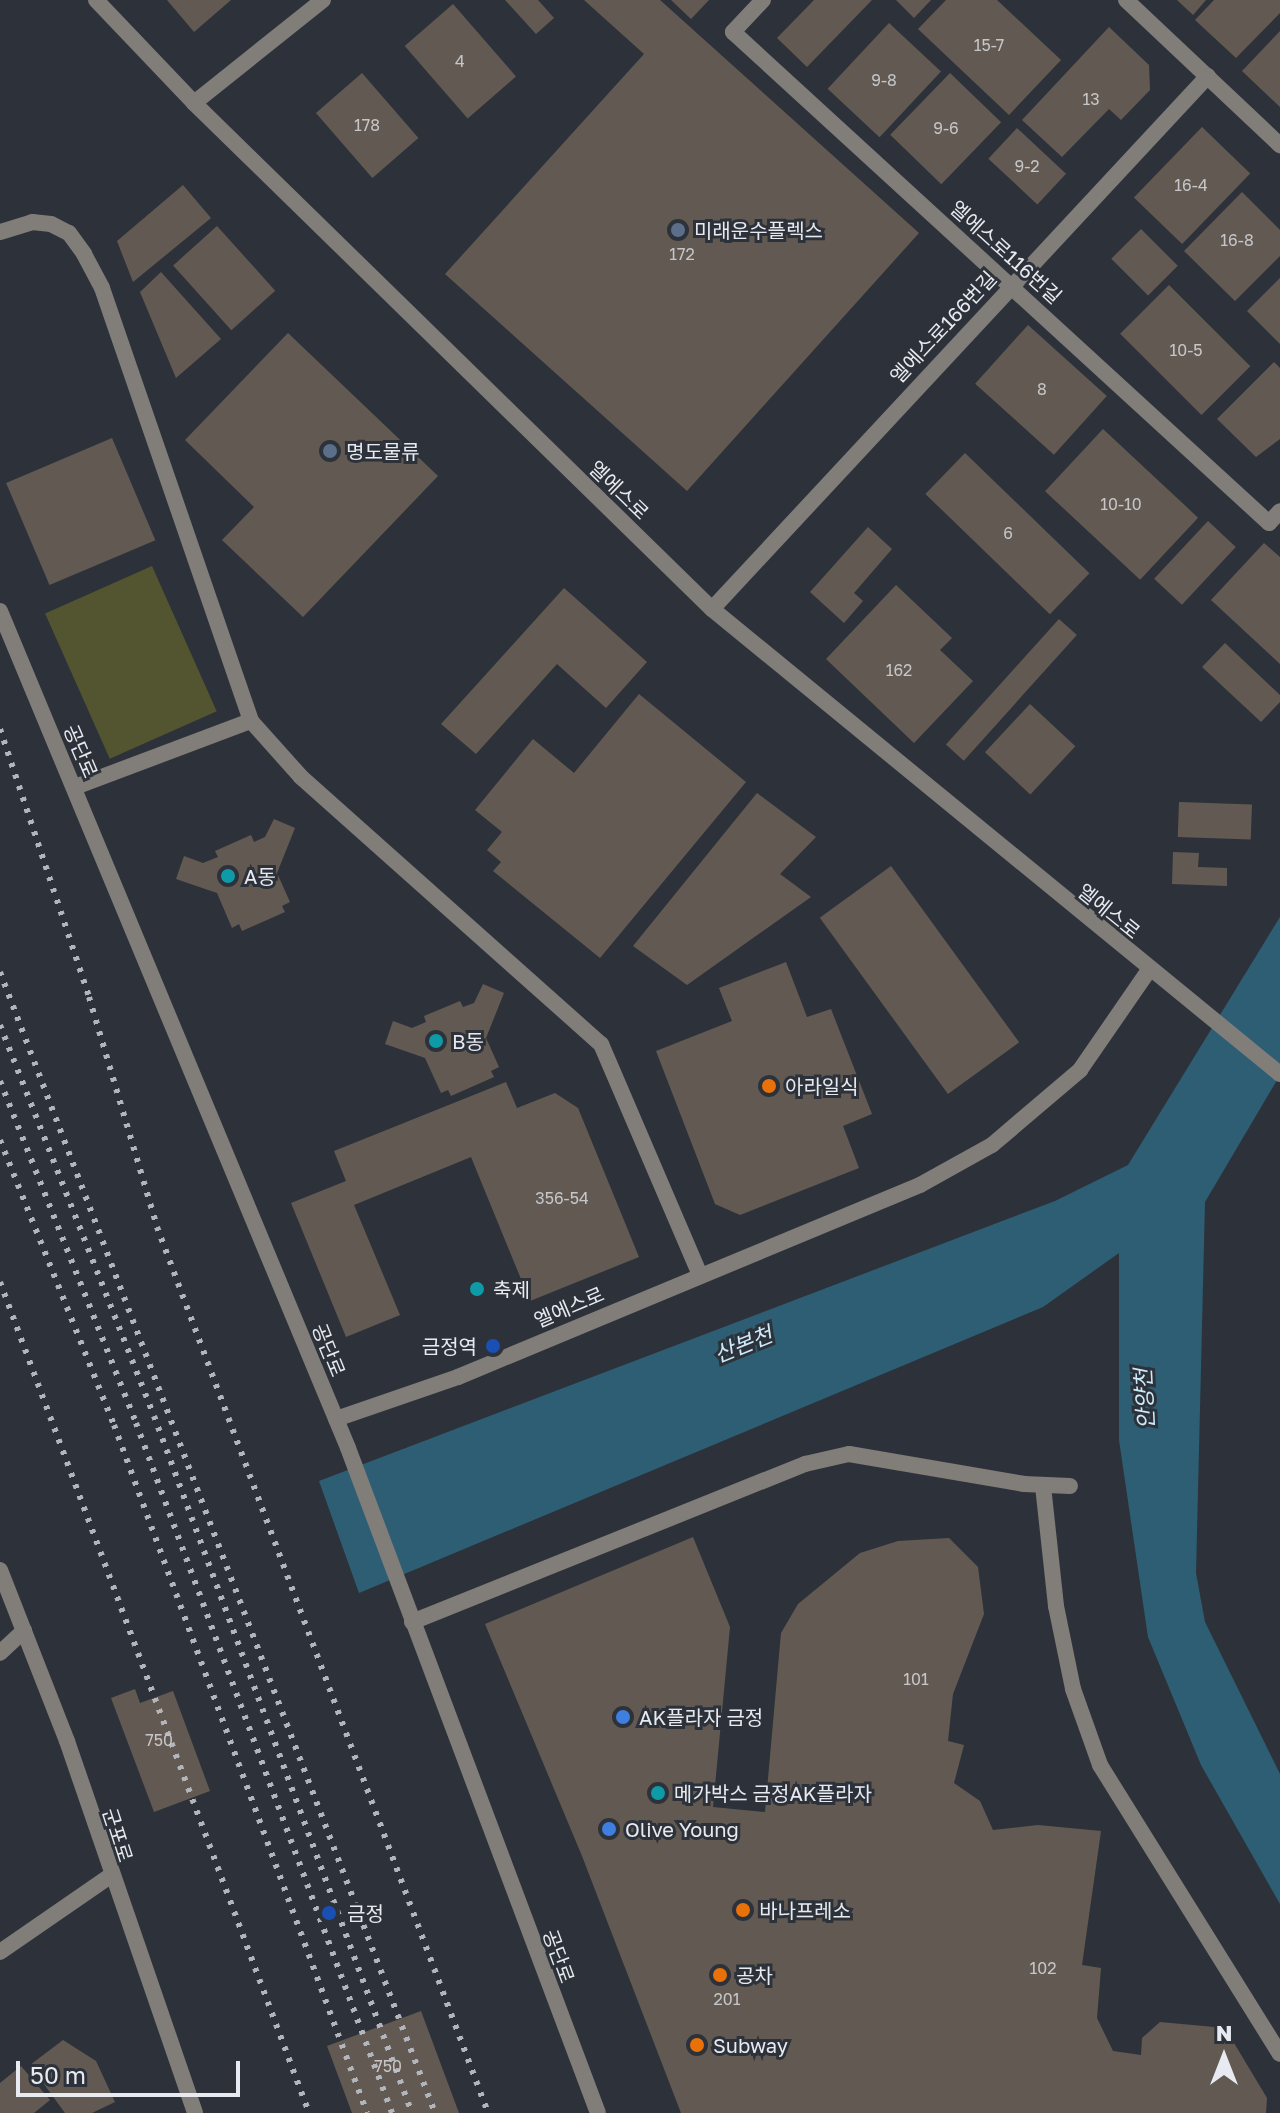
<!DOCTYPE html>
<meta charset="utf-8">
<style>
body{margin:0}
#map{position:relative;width:1280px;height:2113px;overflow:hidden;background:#2d323a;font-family:"Golos Text","Noto Sans KR",sans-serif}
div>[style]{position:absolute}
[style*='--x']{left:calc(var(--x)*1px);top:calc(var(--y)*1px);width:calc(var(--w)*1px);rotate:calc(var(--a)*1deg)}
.green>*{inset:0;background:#535530;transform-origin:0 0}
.water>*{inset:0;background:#2e5e74}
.building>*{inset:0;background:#625a52;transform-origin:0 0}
.minor>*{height:16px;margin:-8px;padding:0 8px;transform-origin:8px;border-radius:8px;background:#817d79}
.tertiary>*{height:16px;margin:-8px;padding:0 8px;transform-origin:8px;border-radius:8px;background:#817d79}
.rail>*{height:6px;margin-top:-3px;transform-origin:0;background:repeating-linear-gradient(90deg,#b2b5bc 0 4px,transparent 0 12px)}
.dots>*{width:22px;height:22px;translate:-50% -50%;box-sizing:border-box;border:4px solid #2d323a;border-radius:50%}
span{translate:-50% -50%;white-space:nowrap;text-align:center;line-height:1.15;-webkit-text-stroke:6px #2d323a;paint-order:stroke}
.number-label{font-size:16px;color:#c6c6c8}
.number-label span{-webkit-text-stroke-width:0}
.poi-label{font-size:20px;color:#e7eaf0}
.left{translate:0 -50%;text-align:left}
.right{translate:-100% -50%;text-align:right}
.street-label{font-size:20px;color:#e7eaf0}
.water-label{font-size:22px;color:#cceaf9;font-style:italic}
.north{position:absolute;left:1184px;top:2017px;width:80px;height:80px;-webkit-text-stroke:6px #2d323a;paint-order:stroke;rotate:0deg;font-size:22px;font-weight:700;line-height:32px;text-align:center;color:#e7eaf0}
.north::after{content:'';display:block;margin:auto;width:28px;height:36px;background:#e7eaf0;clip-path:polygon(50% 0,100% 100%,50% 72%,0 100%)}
.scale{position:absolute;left:16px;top:2061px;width:224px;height:36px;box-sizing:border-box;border:4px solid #e7eaf0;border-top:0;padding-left:10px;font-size:24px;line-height:28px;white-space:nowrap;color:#e7eaf0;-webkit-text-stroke:6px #2d323a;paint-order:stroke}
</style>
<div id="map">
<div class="green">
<div style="left:152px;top:566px;width:159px;height:117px;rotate:66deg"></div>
</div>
<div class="water">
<div style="clip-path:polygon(1280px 917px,1280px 1075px,1205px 1202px,1196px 1573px,1205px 1622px,1280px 1774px,1280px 1904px,1201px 1765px,1148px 1637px,1119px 1440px,1119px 1253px,1043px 1307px,359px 1593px,319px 1481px,1055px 1201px,1128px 1165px)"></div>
</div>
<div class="building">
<div style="clip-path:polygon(167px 0,231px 0,194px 32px)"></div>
<div style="clip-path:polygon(505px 0,538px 0,554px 18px,536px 34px)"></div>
<div style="clip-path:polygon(584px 0,660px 0,919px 233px,687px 491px,445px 274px,644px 54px)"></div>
<div style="clip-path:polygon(671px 0,709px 0,691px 19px)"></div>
<div style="clip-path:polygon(814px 0,872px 0,807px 67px,777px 38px)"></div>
<div style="clip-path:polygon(896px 0,931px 0,914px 18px)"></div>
<div style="clip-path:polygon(946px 0,997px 0,1061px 60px,1009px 115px,918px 29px)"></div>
<div style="clip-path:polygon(1177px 0,1206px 0,1193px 15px)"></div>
<div style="clip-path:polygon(1214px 0,1280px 0,1280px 13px,1236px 58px,1195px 20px)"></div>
<div style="left:453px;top:4px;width:96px;height:64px;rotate:49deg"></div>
<div style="left:889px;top:23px;width:71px;height:90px;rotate:43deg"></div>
<div style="clip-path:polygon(1109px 27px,1149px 65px,1150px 90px,1121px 120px,1109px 109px,1062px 157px,1022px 120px)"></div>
<div style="clip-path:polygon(1280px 31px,1280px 107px,1242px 71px)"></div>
<div style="left:362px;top:73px;width:86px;height:61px;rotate:49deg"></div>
<div style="left:950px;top:73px;width:71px;height:86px;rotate:44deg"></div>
<div style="left:1202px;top:127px;width:67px;height:98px;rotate:44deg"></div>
<div style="left:1017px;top:128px;width:67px;height:42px;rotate:43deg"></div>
<div style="clip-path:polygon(183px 185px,211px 218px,133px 282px,117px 241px)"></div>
<div style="clip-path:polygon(1242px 192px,1280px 230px,1280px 256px,1235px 301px,1184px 251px)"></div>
<div style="left:217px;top:226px;width:87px;height:59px;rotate:48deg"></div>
<div style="left:1141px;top:229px;width:52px;height:42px;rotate:45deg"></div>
<div style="clip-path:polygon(161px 272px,221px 339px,176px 378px,140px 292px)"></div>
<div style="clip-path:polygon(1280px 278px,1280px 344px,1247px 311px)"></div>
<div style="left:1169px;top:285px;width:115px;height:69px;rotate:45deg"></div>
<div style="left:1028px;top:325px;width:106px;height:79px;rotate:42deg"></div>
<div style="clip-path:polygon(288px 333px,438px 476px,303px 617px,222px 540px,254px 507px,185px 440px)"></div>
<div style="clip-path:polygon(1274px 362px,1280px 368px,1280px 439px,1256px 457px,1217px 419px)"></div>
<div style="left:1103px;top:429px;width:130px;height:85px;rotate:43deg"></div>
<div style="left:112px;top:438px;width:111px;height:115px;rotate:67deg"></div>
<div style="left:965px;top:453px;width:173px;height:57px;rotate:44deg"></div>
<div style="left:1208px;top:521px;width:38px;height:79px;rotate:43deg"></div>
<div style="clip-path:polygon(868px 527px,892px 549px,854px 593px,863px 601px,844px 623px,810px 592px)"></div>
<div style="clip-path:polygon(1264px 543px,1280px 557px,1280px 664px,1211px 600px)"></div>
<div style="clip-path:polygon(896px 585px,952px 638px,940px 650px,973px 681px,914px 743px,826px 659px)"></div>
<div style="clip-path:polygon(564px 588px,647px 662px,606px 708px,557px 664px,476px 754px,441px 724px)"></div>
<div style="left:1059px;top:619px;width:24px;height:169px;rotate:42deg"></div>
<div style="clip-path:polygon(1225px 643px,1280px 695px,1280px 702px,1261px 722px,1202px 667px)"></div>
<div style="clip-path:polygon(639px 694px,746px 782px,600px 958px,493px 871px,501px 862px,487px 850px,502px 832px,475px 810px,533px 739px,574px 773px)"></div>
<div style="left:1030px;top:704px;width:62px;height:66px;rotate:43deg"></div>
<div style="clip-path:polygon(757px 793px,816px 837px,780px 874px,811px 897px,687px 985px,633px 946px)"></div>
<div style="left:1179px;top:802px;width:73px;height:35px;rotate:2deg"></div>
<div style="clip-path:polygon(274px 819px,295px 828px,277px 873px,290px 902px,282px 906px,285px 912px,242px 931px,239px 924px,232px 928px,217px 893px,176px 879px,184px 856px,203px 863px,218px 857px,215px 851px,251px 835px,254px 842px,265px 837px)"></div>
<div style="clip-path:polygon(1173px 852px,1199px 853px,1198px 867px,1227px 868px,1227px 886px,1172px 884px)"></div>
<div style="left:891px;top:866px;width:218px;height:88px;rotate:54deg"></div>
<div style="clip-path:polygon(786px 962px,807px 1017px,831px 1009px,872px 1114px,843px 1126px,859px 1168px,740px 1215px,715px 1204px,656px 1051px,732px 1021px,719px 988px)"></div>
<div style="clip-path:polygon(483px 984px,504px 993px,486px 1038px,499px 1067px,491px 1071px,494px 1077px,451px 1096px,448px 1090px,441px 1093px,425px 1058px,385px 1044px,393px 1021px,412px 1028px,426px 1022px,424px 1016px,460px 1001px,463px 1007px,474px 1003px)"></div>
<div style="clip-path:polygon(506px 1082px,517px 1108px,555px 1093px,578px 1108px,639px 1257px,530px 1301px,471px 1157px,354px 1205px,400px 1315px,346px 1337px,291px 1203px,346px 1181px,334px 1151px)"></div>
<div style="clip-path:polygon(693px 1537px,730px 1627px,713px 1807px,765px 1812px,781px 1633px,798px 1604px,860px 1553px,898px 1541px,949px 1538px,978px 1567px,984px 1614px,953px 1694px,948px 1741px,964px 1745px,954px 1783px,980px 1801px,993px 1830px,1038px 1825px,1101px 1831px,1082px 1965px,1101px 1968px,1097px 2018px,1113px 2051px,1141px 2055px,1142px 2038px,1160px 2022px,1225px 2028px,1267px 2098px,1266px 2113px,681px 2113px,582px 1856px,485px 1624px)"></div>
<div style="clip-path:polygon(135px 1689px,140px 1703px,173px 1691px,210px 1791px,154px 1812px,111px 1698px)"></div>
<div style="clip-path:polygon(421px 2011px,459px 2113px,352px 2113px,327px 2046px)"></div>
<div style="clip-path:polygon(63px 2040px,96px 2061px,115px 2102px,92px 2113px,65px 2113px,30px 2065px)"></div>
<div style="clip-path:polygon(21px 2066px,50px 2100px,34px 2113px,0 2113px,0 2083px)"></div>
</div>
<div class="minor">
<div style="--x:763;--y:0;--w:44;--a:133.2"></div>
<div style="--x:733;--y:32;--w:727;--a:42.49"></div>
<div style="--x:1269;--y:523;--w:16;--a:-47"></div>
<div style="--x:1126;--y:0;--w:212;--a:43.3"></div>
<div style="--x:194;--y:103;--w:165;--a:-38.6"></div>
<div style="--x:0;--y:232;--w:34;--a:-17"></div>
<div style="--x:32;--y:222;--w:19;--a:6"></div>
<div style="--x:51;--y:224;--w:20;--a:27"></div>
<div style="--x:69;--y:233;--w:26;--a:54"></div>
<div style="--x:84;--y:254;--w:38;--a:62"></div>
<div style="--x:102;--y:288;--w:458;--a:71"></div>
<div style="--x:251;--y:721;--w:75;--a:48.2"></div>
<div style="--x:301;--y:777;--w:402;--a:41.7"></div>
<div style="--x:601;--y:1044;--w:249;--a:66.8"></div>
<div style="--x:712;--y:609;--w:728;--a:-47.06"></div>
<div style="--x:75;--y:787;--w:188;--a:-20.6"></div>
<div style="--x:336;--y:1419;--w:129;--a:-19"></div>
<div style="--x:458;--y:1377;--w:500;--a:-22.57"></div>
<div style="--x:920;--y:1185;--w:82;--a:-29.1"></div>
<div style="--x:992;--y:1145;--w:116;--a:-40.4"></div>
<div style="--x:1080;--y:1070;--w:121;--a:-55.4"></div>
<div style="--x:1043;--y:1486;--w:121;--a:83.8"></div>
<div style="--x:1056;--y:1606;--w:85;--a:78.4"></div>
<div style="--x:1073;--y:1689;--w:81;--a:70.4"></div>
<div style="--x:1100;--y:1765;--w:340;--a:58.1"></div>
<div style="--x:412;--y:1622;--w:424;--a:-21.9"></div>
<div style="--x:805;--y:1464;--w:45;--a:-12.8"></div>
<div style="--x:849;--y:1454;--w:178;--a:9.7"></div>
<div style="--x:1024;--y:1484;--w:46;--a:2.5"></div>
<div style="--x:0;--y:1653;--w:33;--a:-43"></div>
</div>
<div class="tertiary">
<div style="--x:96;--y:0;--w:142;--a:46.4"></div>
<div style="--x:194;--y:103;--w:724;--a:44.33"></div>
<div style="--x:712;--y:609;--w:734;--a:39.31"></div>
<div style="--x:0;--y:611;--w:906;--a:67.42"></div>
<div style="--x:348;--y:1448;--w:710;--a:69.4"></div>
<div style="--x:0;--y:1570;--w:184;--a:68.6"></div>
<div style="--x:67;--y:1741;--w:393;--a:71"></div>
<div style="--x:0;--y:1952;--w:134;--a:-34.6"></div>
</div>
<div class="rail">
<div style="--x:0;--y:729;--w:282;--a:71.6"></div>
<div style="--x:89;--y:997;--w:240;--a:73.5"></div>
<div style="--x:157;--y:1227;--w:946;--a:69.51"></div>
<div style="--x:0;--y:972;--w:1221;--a:69.13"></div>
<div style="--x:0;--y:1025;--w:420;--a:68.5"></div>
<div style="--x:154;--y:1416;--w:743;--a:69.69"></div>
<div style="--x:0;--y:1081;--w:368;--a:68.3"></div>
<div style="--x:136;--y:1423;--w:736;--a:69.64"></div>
<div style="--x:0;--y:1140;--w:307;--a:68.2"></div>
<div style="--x:114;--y:1425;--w:733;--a:69.81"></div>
<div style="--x:0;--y:1282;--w:887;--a:69.6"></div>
</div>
<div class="dots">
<div style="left:678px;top:230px;background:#5c6f8a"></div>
<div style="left:330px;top:451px;background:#5c6f8a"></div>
<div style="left:228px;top:876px;background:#0f9aa8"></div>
<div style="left:436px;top:1041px;background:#0f9aa8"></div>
<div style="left:769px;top:1086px;background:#e8710a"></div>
<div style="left:477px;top:1289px;background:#0f9aa8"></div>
<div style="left:493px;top:1346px;background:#1a4fb4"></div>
<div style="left:623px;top:1717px;background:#3f7fe0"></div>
<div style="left:658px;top:1793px;background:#0f9aa8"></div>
<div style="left:609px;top:1829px;background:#3f7fe0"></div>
<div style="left:743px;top:1910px;background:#e8710a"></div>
<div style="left:329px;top:1913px;background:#1a4fb4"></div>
<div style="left:720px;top:1975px;background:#e8710a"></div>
<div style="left:697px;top:2045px;background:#e8710a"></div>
</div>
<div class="number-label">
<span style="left:989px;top:45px">15-7</span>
<span style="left:460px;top:61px">4</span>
<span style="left:884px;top:80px">9-8</span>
<span style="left:1091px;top:99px">13</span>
<span style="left:367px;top:125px">178</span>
<span style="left:946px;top:128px">9-6</span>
<span style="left:1027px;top:166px">9-2</span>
<span style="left:1191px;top:185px">16-4</span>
<span style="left:1237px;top:240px">16-8</span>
<span style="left:682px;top:254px">172</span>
<span style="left:1186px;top:350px">10-5</span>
<span style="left:1042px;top:389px">8</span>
<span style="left:1121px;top:504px">10-10</span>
<span style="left:1008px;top:533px">6</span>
<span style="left:899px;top:670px">162</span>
<span style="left:562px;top:1198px">356-54</span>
<span style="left:916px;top:1679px">101</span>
<span style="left:159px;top:1740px">750</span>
<span style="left:1043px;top:1968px">102</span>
<span style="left:727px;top:1999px">201</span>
<span style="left:388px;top:2066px">750</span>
</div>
<div class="poi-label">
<span class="left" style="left:694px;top:230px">미래운수플렉스</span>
<span class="left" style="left:346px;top:451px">명도물류</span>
<span class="left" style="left:244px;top:876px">A동</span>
<span class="left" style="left:452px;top:1041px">B동</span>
<span class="left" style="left:785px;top:1086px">아라일식</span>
<span class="left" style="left:493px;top:1289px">축제</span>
<span class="right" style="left:477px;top:1346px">금정역</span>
<span class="left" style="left:639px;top:1717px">AK플라자 금정</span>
<span class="left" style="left:674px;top:1793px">메가박스 금정AK플라자</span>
<span class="left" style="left:625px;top:1829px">Olive Young</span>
<span class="left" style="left:759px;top:1910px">바나프레소</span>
<span class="left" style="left:347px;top:1913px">금정</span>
<span class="left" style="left:736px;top:1975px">공차</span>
<span class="left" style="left:713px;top:2045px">Subway</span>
</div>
<div class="street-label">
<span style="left:1006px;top:252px;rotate:42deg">엘에스로116번길</span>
<span style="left:943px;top:327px;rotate:-47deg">엘에스로166번길</span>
<span style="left:619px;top:490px;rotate:44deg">엘에스로</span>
<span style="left:81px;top:751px;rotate:67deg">공단로</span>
<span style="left:1109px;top:911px;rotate:39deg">엘에스로</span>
<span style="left:569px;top:1307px;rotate:-23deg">엘에스로</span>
<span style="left:329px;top:1350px;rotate:68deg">공단로</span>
<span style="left:118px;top:1835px;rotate:72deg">군포로</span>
<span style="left:559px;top:1956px;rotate:70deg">공단로</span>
</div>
<div class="water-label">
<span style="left:743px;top:1344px;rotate:-22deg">산본천</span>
<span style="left:1144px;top:1399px;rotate:-93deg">안양천</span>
</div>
<div class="north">N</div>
<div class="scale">50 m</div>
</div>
